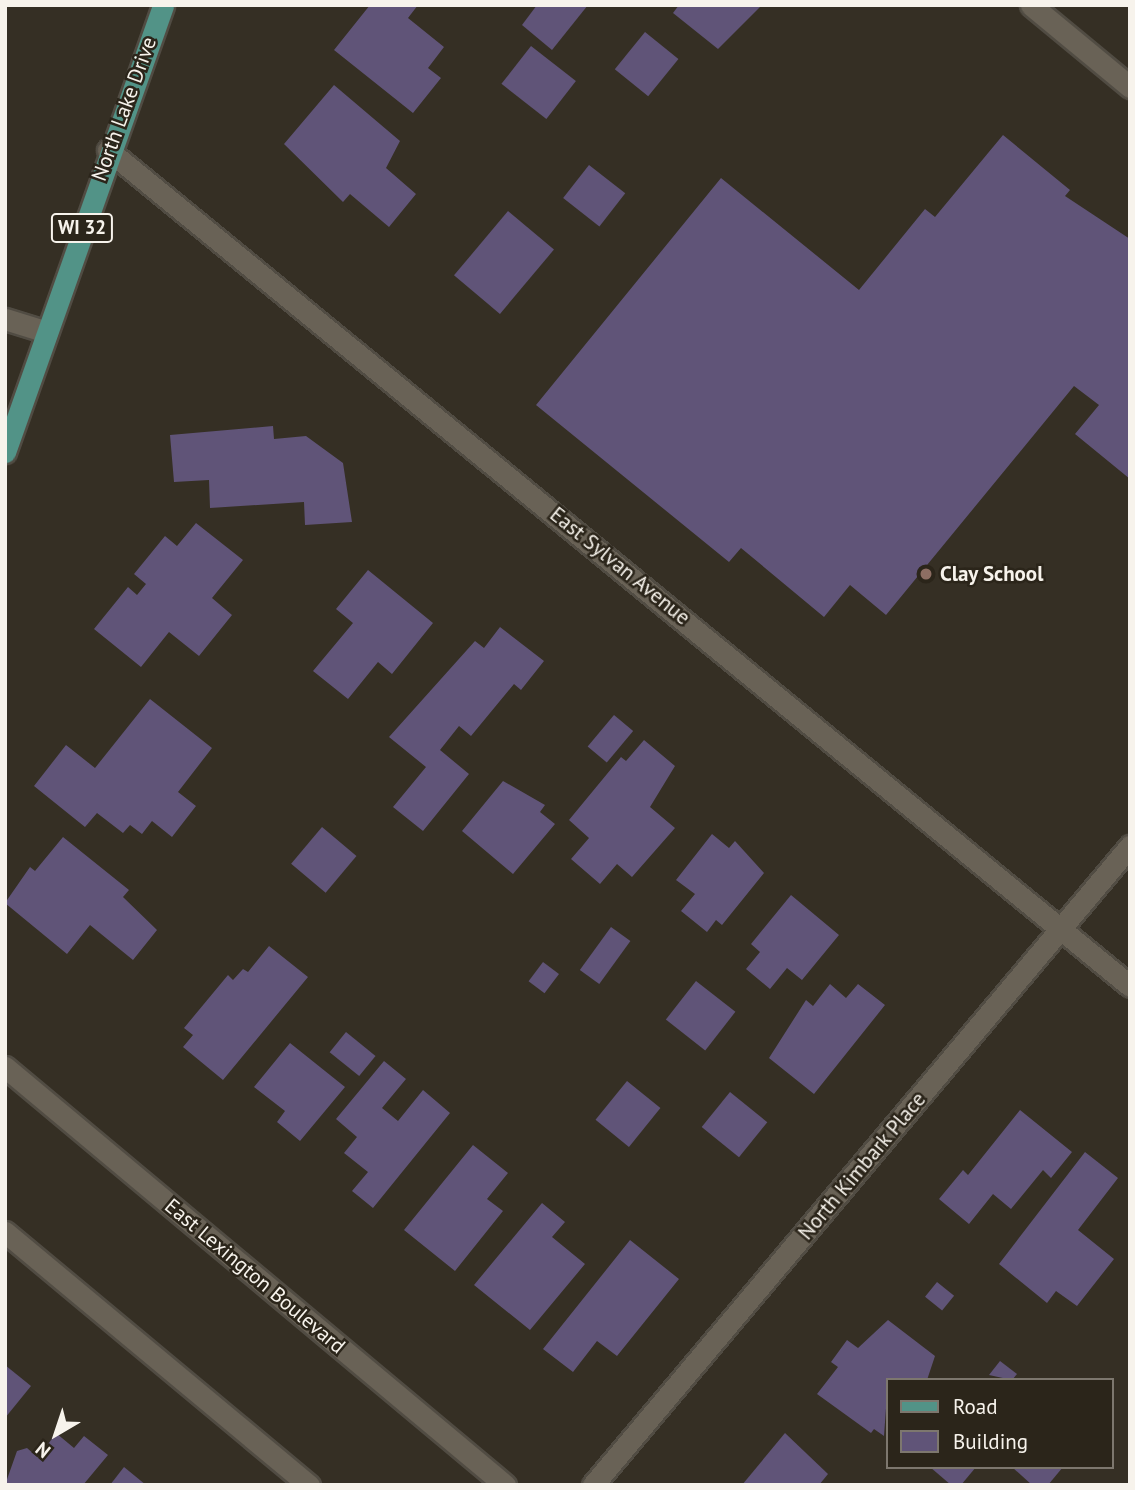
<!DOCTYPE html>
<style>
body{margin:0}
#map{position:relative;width:1135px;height:1490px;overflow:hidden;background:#352f24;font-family:"PT Sans",sans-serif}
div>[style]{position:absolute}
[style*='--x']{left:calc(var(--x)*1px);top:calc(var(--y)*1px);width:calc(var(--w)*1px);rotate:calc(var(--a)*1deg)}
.building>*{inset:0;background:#605478;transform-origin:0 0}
.roads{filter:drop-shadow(2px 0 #514c43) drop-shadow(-2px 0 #514c43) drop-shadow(0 2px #514c43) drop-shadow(0 -2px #514c43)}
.service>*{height:21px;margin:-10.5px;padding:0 10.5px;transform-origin:10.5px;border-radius:10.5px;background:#696256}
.minor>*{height:21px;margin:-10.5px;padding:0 10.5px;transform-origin:10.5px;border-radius:10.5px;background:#696256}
.primary>*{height:21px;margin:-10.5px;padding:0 10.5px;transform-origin:10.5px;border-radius:10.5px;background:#529387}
.dots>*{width:19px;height:19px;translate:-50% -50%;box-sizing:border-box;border:4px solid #2b251a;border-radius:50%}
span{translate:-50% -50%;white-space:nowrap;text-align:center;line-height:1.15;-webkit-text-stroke:5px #2b251a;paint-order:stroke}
.shield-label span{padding:2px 5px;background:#2b251a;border:2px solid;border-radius:5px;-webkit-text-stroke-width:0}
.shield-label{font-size:19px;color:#f7f3ec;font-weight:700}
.street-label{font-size:21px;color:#f7f3ec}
.poi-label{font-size:21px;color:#f7f3ec;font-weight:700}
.left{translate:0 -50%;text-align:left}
.frame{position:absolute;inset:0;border:7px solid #f7f3ec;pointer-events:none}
.legend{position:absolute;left:886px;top:1378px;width:228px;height:91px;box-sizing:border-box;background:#2b251a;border:2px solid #7d776e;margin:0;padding:9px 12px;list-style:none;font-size:21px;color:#f7f3ec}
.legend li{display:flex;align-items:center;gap:14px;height:35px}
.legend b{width:35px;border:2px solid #7d776e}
.north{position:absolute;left:21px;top:1399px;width:70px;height:70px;-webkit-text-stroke:5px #2b251a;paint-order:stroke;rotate:219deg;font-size:19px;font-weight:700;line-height:28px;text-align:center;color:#f7f3ec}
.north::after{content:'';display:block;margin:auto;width:24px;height:32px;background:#f7f3ec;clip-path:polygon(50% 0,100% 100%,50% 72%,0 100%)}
</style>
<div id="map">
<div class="building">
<div style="clip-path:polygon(370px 5px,418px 5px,408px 18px,444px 47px,428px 68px,441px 78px,413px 113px,334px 50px)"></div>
<div style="clip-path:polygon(537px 5px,588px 5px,552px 50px,522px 25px)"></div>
<div style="clip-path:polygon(679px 5px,762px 5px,718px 49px,673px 13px)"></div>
<div style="left:645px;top:32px;width:43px;height:48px;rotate:39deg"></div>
<div style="left:531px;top:46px;width:57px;height:48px;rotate:38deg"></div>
<div style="clip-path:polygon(334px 85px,400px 141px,386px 168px,416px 194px,389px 227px,350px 194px,343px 202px,284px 144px)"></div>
<div style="clip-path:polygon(1003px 135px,1070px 190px,1065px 196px,1130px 239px,1130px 479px,1075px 434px,1099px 405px,1074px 386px,886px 615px,850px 585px,824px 617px,741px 548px,729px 562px,536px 405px,721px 178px,859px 290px,925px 209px,935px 217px)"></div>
<div style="left:589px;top:165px;width:46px;height:42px;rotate:38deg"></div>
<div style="left:508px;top:211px;width:60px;height:84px;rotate:40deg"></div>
<div style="clip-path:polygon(273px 426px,274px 439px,306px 436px,343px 463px,352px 522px,305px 525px,304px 502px,210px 508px,209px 480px,174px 482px,170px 435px)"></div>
<div style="clip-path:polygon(196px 523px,243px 560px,212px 598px,232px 615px,199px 656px,169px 632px,141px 667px,94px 629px,128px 587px,137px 595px,146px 584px,134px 574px,165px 536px,177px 546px)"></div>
<div style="clip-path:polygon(368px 570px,433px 623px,392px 674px,378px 662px,348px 699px,313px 671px,353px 623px,336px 609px)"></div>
<div style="clip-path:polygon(500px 627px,544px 661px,521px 690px,514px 684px,471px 736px,459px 726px,440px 750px,469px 774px,423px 831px,393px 807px,426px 767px,389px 737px,475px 641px,484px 648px)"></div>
<div style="clip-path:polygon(150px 699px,212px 748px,178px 792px,196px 806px,172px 837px,152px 821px,142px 834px,130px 825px,123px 833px,97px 813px,85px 827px,34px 786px,66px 745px,95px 768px)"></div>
<div style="left:614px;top:715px;width:25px;height:41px;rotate:40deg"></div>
<div style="clip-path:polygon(644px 740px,675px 766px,650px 807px,675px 828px,632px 877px,617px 864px,600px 884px,571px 859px,589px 838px,569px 820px,621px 757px,626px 761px)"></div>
<div style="clip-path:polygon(503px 781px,545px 805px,540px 812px,555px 824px,513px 874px,462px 831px)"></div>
<div style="left:322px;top:827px;width:45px;height:48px;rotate:40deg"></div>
<div style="clip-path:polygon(712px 834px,729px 848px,735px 841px,764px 873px,722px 925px,716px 920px,707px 932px,681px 911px,695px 894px,676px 880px)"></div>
<div style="clip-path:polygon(63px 837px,129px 890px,123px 897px,157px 930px,133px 960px,90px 925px,67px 954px,5px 903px,30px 867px,35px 871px)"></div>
<div style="clip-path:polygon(791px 895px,839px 935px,802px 980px,787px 968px,770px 989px,746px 969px,760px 952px,751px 944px)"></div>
<div style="left:611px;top:927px;width:24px;height:53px;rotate:36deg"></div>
<div style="clip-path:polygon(269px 946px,308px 977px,223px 1080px,183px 1047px,193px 1035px,184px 1028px,228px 975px,233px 980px,243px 969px,248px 972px)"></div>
<div style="left:543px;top:962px;width:20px;height:24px;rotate:37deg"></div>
<div style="left:696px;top:981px;width:50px;height:49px;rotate:38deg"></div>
<div style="clip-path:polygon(830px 984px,846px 998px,858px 984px,885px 1005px,814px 1094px,769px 1058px,806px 1000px,813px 1006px)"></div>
<div style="left:346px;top:1032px;width:38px;height:26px;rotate:39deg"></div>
<div style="clip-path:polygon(290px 1043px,345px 1087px,300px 1141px,277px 1122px,285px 1111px,254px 1087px)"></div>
<div style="clip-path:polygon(384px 1061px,406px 1079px,382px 1108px,398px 1121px,423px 1090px,450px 1113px,373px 1208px,352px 1191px,368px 1172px,344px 1153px,357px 1137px,336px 1119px)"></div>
<div style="left:627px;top:1081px;width:43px;height:50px;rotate:39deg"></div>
<div style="left:730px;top:1092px;width:48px;height:45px;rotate:39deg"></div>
<div style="clip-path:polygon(1020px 1110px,1072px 1152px,1051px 1178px,1043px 1170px,1011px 1209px,993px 1194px,969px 1224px,939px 1199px,963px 1170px,968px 1175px)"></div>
<div style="clip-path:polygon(473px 1145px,508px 1173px,487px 1199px,503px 1211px,455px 1271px,404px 1230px)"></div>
<div style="clip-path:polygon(1085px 1152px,1118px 1178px,1078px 1230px,1114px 1259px,1077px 1306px,1056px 1291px,1047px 1303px,999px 1264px)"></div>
<div style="clip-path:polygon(542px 1203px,565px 1222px,552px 1237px,585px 1264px,530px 1330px,474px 1285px)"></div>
<div style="clip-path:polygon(630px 1240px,679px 1279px,617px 1356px,597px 1341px,573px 1372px,543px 1349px)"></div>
<div style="left:937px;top:1282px;width:22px;height:19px;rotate:39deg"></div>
<div style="clip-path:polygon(888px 1320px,935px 1356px,927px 1380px,888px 1380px,884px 1436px,874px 1429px,871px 1433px,817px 1394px,838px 1367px,831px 1362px,847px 1340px,858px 1348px)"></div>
<div style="clip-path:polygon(1000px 1361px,1017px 1374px,1012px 1380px,989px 1375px)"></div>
<div style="clip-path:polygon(5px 1365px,31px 1386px,5px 1418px)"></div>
<div style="clip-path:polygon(56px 1433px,74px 1448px,84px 1436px,108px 1455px,83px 1485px,5px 1485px,17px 1451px,27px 1448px,43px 1462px,41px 1454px)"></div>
<div style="clip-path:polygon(785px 1433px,828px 1474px,819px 1485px,742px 1485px)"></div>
<div style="clip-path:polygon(124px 1467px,146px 1485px,110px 1485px)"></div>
<div style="clip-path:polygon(930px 1467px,976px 1467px,961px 1485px,951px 1485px)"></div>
<div style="clip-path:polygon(1012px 1467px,1063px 1467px,1048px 1485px,1032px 1485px)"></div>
</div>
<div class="roads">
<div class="service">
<div style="--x:5;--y:319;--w:44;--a:17.2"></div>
</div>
<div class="minor">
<div style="--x:1031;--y:5;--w:129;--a:39.6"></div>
<div style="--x:108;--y:150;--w:1320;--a:39.28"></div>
<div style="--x:5;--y:1067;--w:652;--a:39.9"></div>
<div style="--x:5;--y:1232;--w:396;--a:39.8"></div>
<div style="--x:593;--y:1485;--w:835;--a:-49.96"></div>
</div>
<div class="primary">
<div style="--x:5;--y:452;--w:474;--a:-70.5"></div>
</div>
</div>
<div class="dots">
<div style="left:926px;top:574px;background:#8d6e63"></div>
</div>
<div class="shield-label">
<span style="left:82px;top:228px">WI 32</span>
</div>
<div class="street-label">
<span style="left:124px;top:109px;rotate:-70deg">North Lake Drive</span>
<span style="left:620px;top:566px;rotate:39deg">East Sylvan Avenue</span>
<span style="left:862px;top:1166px;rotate:-50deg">North Kimbark Place</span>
<span style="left:255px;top:1276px;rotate:40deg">East Lexington Boulevard</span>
</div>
<div class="poi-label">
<span class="left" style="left:940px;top:574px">Clay School</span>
</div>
<div class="frame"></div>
<ul class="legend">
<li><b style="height:9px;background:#529387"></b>Road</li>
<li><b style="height:19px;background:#605478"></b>Building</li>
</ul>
<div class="north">N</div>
</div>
